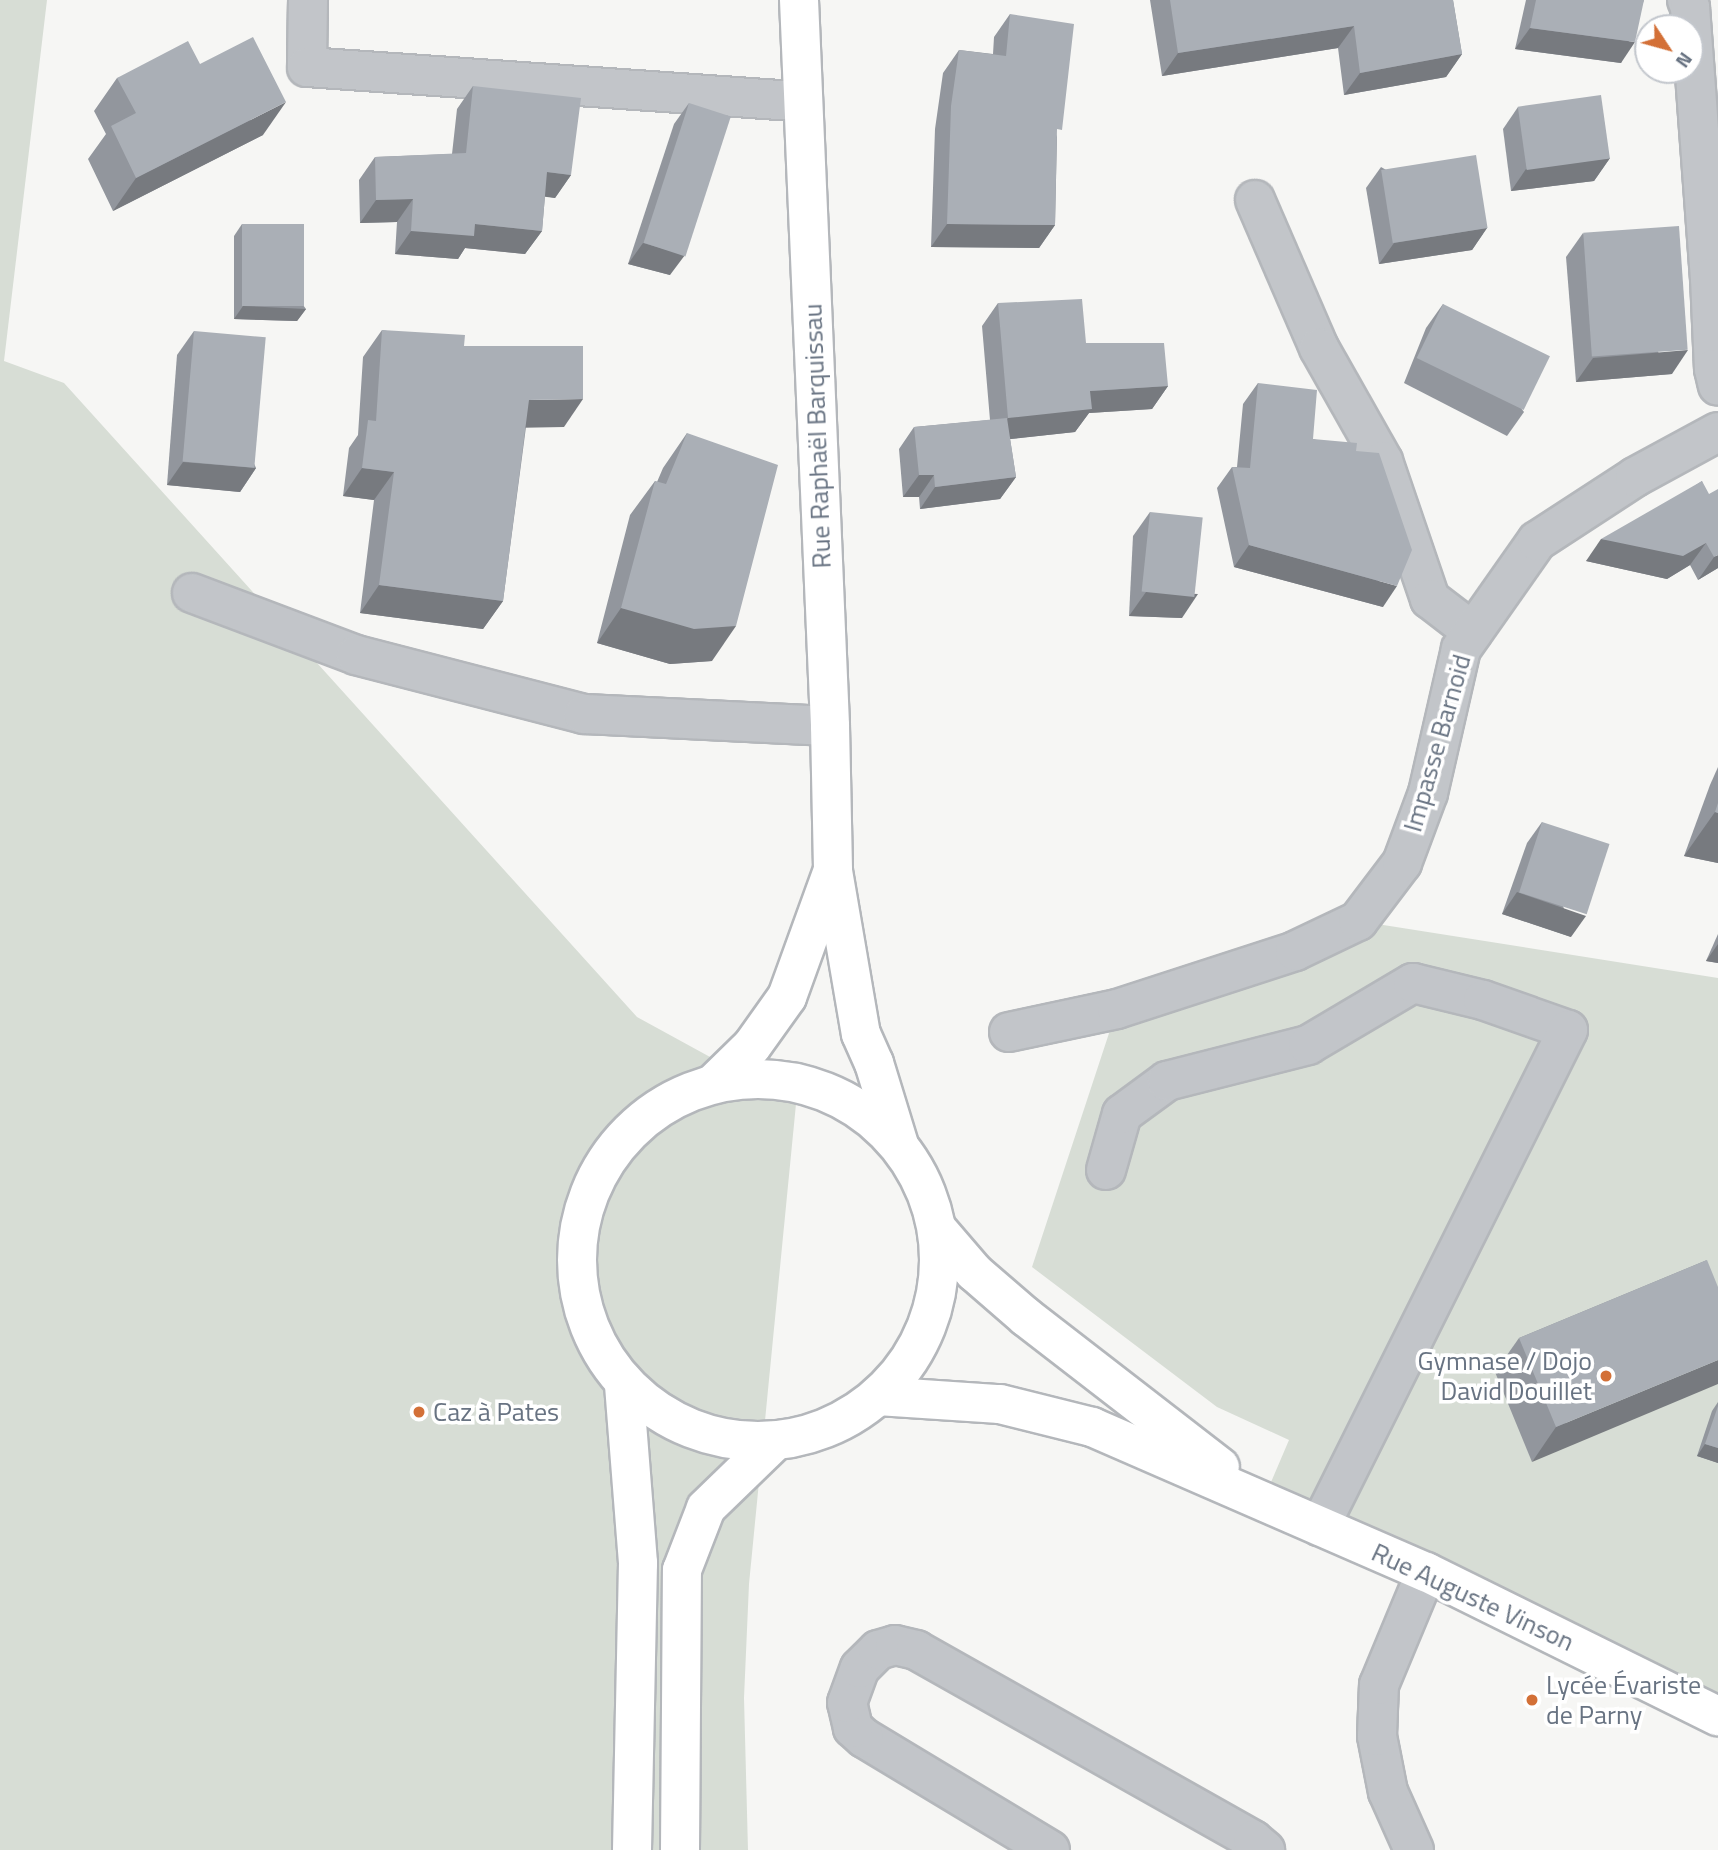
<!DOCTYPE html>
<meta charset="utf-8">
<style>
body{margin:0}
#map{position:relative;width:1718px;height:1850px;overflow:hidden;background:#f6f6f4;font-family:"Titillium Web",sans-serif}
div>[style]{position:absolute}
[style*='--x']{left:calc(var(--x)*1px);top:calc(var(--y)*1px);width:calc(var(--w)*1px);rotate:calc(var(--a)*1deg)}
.green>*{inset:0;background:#d7ddd5}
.roads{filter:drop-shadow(2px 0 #b4b7bb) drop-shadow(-2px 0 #b4b7bb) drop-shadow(0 2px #b4b7bb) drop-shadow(0 -2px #b4b7bb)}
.minor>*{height:38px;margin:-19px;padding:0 19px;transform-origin:19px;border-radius:19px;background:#c2c5c9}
.major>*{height:38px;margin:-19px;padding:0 19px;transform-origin:19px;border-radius:19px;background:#fff}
.major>.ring{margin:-19px;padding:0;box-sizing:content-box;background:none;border:38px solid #fff;border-radius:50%}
.wall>*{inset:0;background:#92969d}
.shaded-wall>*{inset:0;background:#777a7f}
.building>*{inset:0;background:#aaafb6;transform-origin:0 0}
.dots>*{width:19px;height:19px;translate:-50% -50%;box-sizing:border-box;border:4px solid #fff;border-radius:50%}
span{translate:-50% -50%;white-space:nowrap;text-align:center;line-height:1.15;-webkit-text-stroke:7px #fff;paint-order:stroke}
.street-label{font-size:26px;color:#687382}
.poi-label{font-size:26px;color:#687382}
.right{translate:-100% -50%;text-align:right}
.left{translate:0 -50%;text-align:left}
.north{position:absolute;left:1634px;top:14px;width:70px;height:70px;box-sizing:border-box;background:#fff;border:2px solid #c3c7cd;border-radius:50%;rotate:126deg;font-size:19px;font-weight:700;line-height:28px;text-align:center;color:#687382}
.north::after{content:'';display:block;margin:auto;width:24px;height:32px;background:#d37037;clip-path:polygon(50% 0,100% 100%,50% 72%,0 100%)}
</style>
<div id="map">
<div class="green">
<div style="clip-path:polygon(0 0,47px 0,4px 361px,64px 383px,637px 1017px,796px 1104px,749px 1584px,744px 1698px,748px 1850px,0 1850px)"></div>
<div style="clip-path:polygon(1358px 921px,1718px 978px,1718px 1716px,1263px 1501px,1289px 1440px,1217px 1407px,1032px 1267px,1117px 1009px)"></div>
</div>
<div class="roads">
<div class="minor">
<div style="--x:308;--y:0;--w:67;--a:90.9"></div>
<div style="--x:307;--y:67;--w:497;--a:4"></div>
<div style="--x:1687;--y:0;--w:8;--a:67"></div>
<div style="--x:1690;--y:7;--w:272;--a:85.8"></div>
<div style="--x:1710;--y:278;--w:91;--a:87.5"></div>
<div style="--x:1714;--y:369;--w:17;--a:77"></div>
<div style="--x:1255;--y:200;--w:161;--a:66.6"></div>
<div style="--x:1319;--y:348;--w:130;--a:60.5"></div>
<div style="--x:1383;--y:461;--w:146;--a:71.2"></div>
<div style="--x:1430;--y:599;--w:54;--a:37.5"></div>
<div style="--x:192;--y:593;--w:175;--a:20.7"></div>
<div style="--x:356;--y:655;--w:236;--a:14.5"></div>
<div style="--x:584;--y:714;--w:246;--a:2.8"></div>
<div style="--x:1009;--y:1032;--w:110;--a:-12"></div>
<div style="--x:1117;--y:1009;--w:187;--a:-18"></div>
<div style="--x:1295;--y:951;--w:70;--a:-25.5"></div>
<div style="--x:1358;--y:921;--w:73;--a:-52.8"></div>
<div style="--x:1402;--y:863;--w:75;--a:-69.6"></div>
<div style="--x:1428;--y:793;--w:148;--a:-77.1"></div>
<div style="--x:1461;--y:649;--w:132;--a:-54.9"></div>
<div style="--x:1537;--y:541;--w:117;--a:-33.1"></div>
<div style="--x:1635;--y:477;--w:94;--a:-28.5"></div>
<div style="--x:1106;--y:1170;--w:58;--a:-74.1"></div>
<div style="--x:1122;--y:1114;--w:56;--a:-36.3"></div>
<div style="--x:1167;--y:1081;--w:146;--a:-14.3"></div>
<div style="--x:1308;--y:1045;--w:122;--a:-30.6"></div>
<div style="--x:1413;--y:983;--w:72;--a:13.7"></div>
<div style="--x:1483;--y:1000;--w:90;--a:19.4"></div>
<div style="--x:1568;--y:1030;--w:555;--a:116.57"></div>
<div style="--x:1050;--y:1850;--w:217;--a:-148.9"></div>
<div style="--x:864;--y:1738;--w:15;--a:-138"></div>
<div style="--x:853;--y:1728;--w:26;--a:-103"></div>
<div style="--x:847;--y:1703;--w:37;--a:-70"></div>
<div style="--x:860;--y:1668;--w:25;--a:-45"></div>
<div style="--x:878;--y:1650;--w:18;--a:-16"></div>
<div style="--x:895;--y:1645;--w:22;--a:13"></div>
<div style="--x:916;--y:1650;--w:387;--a:29.4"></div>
<div style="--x:1253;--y:1840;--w:16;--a:40"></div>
<div style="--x:1414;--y:1850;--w:64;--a:-114.1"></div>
<div style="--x:1388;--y:1792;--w:57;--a:-101.1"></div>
<div style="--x:1377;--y:1736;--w:51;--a:-87.8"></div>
<div style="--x:1379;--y:1685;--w:122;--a:-67.4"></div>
</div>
<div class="major">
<div style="--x:799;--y:0;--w:727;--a:87.55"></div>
<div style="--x:830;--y:726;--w:145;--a:88.8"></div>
<div style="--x:833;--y:871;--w:165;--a:80.3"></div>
<div style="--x:861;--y:1034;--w:32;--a:66"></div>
<div style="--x:874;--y:1063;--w:86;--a:73"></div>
<div class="ring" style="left:577px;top:1079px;width:324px;height:324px"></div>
<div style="--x:713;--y:1084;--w:54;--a:-44.3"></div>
<div style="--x:752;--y:1046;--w:60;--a:-54.5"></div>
<div style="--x:787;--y:997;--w:132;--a:-70.1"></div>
<div style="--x:937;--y:1229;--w:57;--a:49.3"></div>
<div style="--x:974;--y:1272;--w:69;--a:40.9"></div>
<div style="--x:1026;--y:1317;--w:245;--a:37.7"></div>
<div style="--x:624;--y:1385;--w:179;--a:85.5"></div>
<div style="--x:638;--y:1563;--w:287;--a:91.2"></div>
<div style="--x:878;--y:1396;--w:122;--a:3.8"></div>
<div style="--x:1000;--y:1404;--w:95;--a:14"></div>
<div style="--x:1092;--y:1427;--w:364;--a:23.5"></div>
<div style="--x:1426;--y:1572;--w:326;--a:26.3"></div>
<div style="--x:680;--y:1850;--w:280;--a:-89.6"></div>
<div style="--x:682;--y:1570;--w:66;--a:-68.8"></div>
<div style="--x:706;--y:1508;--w:95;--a:-44.1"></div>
</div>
</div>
<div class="wall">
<div style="clip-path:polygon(1150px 0,1453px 0,1462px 54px,1446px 77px,1344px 95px,1338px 48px,1162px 76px)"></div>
<div style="clip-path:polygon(1526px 0,1644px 0,1621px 63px,1515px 49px)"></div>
<div style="clip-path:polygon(1010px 14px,1057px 137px,1055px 225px,1039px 248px,931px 247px,935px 129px,943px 73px,959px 50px,993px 54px,994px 37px)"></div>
<div style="clip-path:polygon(200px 64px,263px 135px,113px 211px,88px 159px,106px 134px,94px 111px,117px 78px)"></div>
<div style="clip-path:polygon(473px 86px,571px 175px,555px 198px,545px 196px,542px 231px,525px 254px,465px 248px,458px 259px,395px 254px,397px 222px,360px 223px,359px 180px,375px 157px,452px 154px,457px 109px)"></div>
<div style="clip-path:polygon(689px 103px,670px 275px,628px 264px,674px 124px)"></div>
<div style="clip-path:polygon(1518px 107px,1610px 158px,1594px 181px,1511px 191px,1503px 129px)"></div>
<div style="clip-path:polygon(1381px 167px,1487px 228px,1472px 250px,1379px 264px,1366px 188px)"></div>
<div style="clip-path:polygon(242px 224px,306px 309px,297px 321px,234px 319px,234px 236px)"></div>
<div style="clip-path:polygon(1583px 233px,1672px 374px,1576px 382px,1566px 257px)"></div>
<div style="clip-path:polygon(998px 303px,1086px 343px,1168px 386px,1152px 409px,1089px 413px,1075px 432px,1010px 439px,1016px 477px,1000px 499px,920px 509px,919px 497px,903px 497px,899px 449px,914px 427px,990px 420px,982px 326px)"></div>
<div style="clip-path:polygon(1443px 304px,1524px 412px,1507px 436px,1404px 383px,1426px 328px)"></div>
<div style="clip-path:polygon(382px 330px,464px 346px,564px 427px,526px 427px,503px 601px,483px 629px,360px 613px,374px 500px,343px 496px,349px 448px,358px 435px,363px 357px)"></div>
<div style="clip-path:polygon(194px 331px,256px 468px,240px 492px,167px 485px,177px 355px)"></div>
<div style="clip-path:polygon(1258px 383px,1313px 439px,1356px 451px,1383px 607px,1234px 567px,1217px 488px,1232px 467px,1237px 467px,1243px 404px)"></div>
<div style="clip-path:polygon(687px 433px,712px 661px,670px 664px,597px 643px,630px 515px,655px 481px,657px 482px,663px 468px)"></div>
<div style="clip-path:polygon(1702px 481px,1718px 568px,1698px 580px,1690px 565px,1667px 579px,1586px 561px)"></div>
<div style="clip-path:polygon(1150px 512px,1182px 618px,1129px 616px,1133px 536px)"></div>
<div style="clip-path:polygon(1718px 767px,1718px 863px,1684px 856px,1710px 785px)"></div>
<div style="clip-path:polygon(1542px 822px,1571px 937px,1502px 914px,1527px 843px)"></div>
<div style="clip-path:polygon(1718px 934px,1718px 963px,1706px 961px)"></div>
<div style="clip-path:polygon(1707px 1260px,1532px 1462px,1495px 1372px,1519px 1338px)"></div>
<div style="clip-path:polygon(1718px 1402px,1718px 1463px,1697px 1456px,1712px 1411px)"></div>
</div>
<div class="shaded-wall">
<div style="clip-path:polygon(1354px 26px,1338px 48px,1162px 76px,1178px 53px)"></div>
<div style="clip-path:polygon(1530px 28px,1635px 42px,1621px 63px,1515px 49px)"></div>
<div style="clip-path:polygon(1462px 54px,1446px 77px,1344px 95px,1360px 73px)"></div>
<div style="clip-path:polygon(286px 102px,263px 135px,113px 211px,136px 178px)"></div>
<div style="clip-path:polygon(1610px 158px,1594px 181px,1511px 191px,1526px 169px)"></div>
<div style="clip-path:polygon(547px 172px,571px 175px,555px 198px,531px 195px)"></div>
<div style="clip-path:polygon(413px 199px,397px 222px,360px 223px,376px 200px)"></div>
<div style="clip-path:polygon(475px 224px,542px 231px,525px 254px,465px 248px,458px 259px,395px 254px,411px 231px)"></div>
<div style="clip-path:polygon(947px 224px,1055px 225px,1039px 248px,931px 247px)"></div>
<div style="clip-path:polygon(1487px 228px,1472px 250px,1379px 264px,1394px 243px)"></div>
<div style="clip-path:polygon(643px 243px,685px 255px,670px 275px,628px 264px)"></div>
<div style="clip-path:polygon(243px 306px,306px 309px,297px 321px,234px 319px)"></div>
<div style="clip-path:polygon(1688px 350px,1672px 374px,1576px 382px,1593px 358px)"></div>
<div style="clip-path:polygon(1168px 386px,1152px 409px,1089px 413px,1075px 432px,992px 441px,1008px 418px,1090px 391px)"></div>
<div style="clip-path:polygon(583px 399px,564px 427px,510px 428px,529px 400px)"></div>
<div style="clip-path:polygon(183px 462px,256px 468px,240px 492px,167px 485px)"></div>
<div style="clip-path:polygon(362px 468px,394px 472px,374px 500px,343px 496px)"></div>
<div style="clip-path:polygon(919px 475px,934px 475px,919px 497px,903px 497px)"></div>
<div style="clip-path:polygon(1016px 477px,1000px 499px,920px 509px,935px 487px)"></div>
<div style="clip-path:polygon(1601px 539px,1706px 543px,1690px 565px,1667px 579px,1586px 561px)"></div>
<div style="clip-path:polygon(1249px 545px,1397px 586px,1383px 607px,1234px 567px)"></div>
<div style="clip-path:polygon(1718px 555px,1718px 568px,1698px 580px,1714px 557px)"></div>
<div style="clip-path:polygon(379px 585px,503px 601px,483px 629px,360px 613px)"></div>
<div style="clip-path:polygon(1146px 592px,1198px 594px,1182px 618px,1129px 616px)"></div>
<div style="clip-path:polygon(621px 608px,736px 626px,712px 661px,670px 664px,597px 643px)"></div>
<div style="clip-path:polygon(1715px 812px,1718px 813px,1718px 863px,1684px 856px)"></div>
<div style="clip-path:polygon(1517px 892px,1586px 916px,1571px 937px,1502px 914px)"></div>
<div style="clip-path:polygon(1718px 944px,1718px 963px,1706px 961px)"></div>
<div style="clip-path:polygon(1718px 1360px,1718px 1384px,1532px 1462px,1556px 1427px)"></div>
<div style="clip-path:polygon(1705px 1444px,1718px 1448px,1718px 1463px,1697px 1456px)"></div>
</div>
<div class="building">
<div style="clip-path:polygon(1170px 0,1453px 0,1462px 54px,1360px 73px,1354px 26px,1178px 53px)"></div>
<div style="clip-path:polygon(1536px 0,1644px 0,1635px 42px,1530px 28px)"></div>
<div style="clip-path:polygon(1010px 14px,1074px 24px,1062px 130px,1057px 129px,1055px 225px,947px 224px,951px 106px,959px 50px,1006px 56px)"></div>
<div style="clip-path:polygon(253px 37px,286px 102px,136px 178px,111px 126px,136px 113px,117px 78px,188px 41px,200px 64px)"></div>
<div style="clip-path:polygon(473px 86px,581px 98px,571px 175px,547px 172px,542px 231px,475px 224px,474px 236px,411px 231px,413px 199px,376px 200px,375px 157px,466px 153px)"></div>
<div style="left:1601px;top:95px;width:64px;height:84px;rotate:82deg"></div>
<div style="left:689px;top:103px;width:44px;height:147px;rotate:18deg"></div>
<div style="left:1476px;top:155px;width:74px;height:96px;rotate:81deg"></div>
<div style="left:242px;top:224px;width:62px;height:82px"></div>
<div style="left:1679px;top:226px;width:124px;height:96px;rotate:86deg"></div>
<div style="clip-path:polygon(1082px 299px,1086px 343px,1164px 343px,1168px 386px,1090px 391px,1092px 409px,1008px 418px,998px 303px)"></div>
<div style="left:1443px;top:304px;width:119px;height:60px;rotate:26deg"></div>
<div style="clip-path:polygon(382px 330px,465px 335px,464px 346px,583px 346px,583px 399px,529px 400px,503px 601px,379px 585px,394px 472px,362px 468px,368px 420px,376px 421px)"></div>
<div style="left:194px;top:331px;width:72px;height:131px;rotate:5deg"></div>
<div style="clip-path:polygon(1258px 383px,1317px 390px,1313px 439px,1357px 443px,1356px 451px,1379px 453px,1412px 550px,1397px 586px,1249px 545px,1232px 467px,1250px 468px)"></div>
<div style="clip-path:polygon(1007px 418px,1016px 477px,935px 487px,934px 475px,919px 475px,914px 427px)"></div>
<div style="clip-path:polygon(687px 433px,778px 465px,736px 626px,694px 629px,621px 608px,655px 481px,666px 484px)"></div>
<div style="clip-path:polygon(1702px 481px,1709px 494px,1718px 489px,1718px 555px,1714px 557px,1706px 543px,1683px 556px,1601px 539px)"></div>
<div style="left:1150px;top:512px;width:53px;height:80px;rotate:6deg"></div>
<div style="clip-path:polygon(1718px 803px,1718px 813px,1715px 812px)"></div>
<div style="left:1542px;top:822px;width:71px;height:74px;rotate:18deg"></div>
<div style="clip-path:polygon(1707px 1260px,1718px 1287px,1718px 1360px,1556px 1427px,1519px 1338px)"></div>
<div style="clip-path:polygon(1718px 1406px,1718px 1448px,1705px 1444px)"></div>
</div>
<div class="dots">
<div style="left:1606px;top:1376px;background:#d37037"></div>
<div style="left:419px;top:1412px;background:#d37037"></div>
<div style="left:1532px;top:1700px;background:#d37037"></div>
</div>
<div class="street-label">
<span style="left:817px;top:436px;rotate:-92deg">Rue Raphaël Barquissau</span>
<span style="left:1437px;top:743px;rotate:-74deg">Impasse Barnoid</span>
<span style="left:1473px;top:1597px;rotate:25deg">Rue Auguste Vinson</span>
</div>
<div class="poi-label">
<span class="right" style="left:1592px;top:1376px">Gymnase / Dojo<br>David Douillet</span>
<span class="left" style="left:433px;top:1412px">Caz à Pates</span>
<span class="left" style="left:1546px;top:1700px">Lycée Évariste<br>de Parny</span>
</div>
<div class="north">N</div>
</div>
